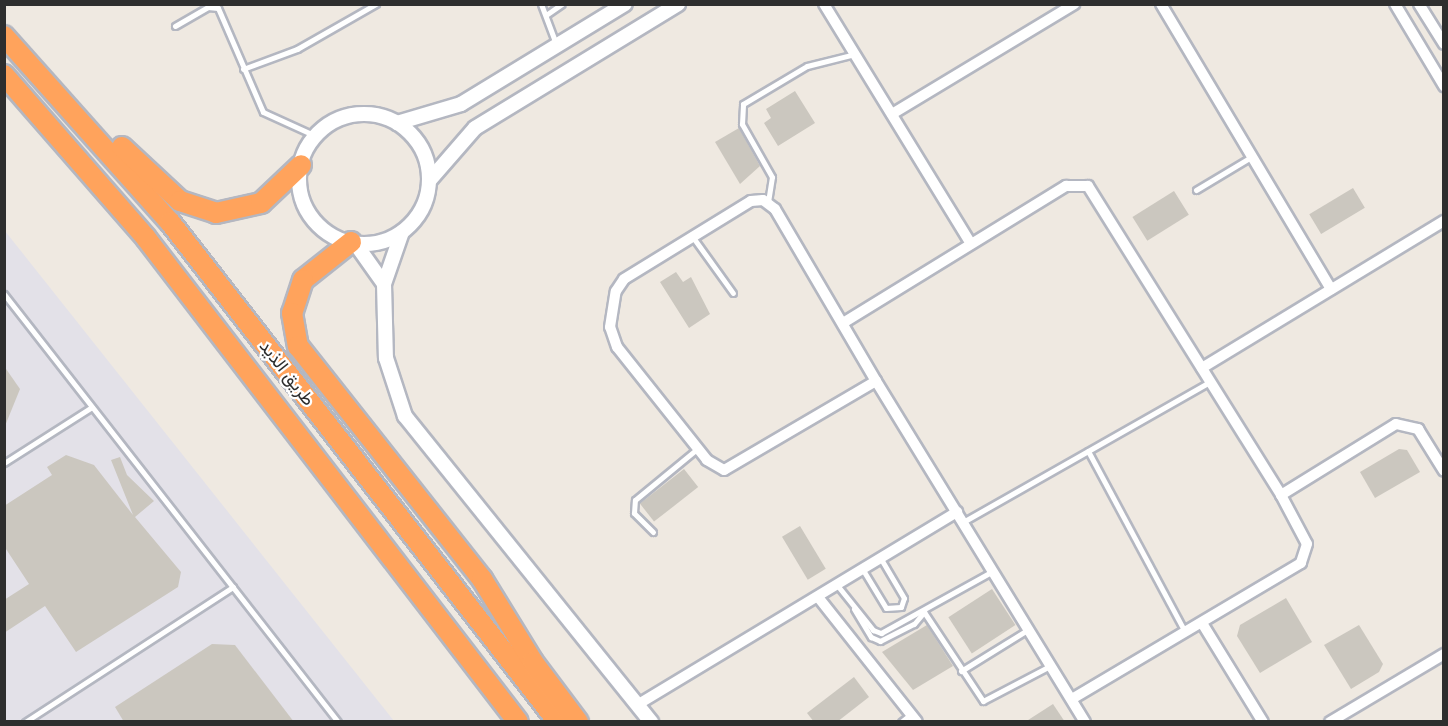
<!DOCTYPE html>
<meta charset="utf-8">
<style>
body{margin:0}
#map{position:relative;width:1448px;height:726px;overflow:hidden;background:#efe9e1;font-family:Helvetica,Vazirmatn,sans-serif}
div>[style]{position:absolute}
[style*='--x']{left:calc(var(--x)*1px);top:calc(var(--y)*1px);width:calc(var(--w)*1px);rotate:calc(var(--a)*1deg)}
.industrial>*{inset:0;background:#e3e1e8}
.building>*{inset:0;background:#cbc7bf;transform-origin:0 0}
.roads{filter:drop-shadow(2px 0 #b4b7c1) drop-shadow(-2px 0 #b4b7c1) drop-shadow(0 2px #b4b7c1) drop-shadow(0 -2px #b4b7c1)}
.service>*{height:5px;margin:-2.5px;padding:0 2.5px;transform-origin:2.5px;border-radius:2.5px;background:#fff}
.minor>*{height:10px;margin:-5px;padding:0 5px;transform-origin:5px;border-radius:5px;background:#fff}
.tertiary>*{height:14px;margin:-7px;padding:0 7px;transform-origin:7px;border-radius:7px;background:#fff}
.tertiary>.ring{margin:-7px;padding:0;box-sizing:content-box;background:none;border:14px solid #fff;border-radius:50%}
.motorway>*{height:20px;margin:-10px;padding:0 10px;transform-origin:10px;border-radius:10px;background:#ffa35c}
span{translate:-50% -50%;white-space:nowrap;text-align:center;line-height:1.15;-webkit-text-stroke:4.5px #fff;paint-order:stroke}
.street-label{font-size:18px;color:#2e2e2e}
.frame{position:absolute;inset:0;border:6px solid #2e2e2e;pointer-events:none}
</style>
<div id="map">
<div class="industrial">
<div style="clip-path:polygon(5px 231px,394px 721px,4px 721px)"></div>
</div>
<div class="building">
<div style="clip-path:polygon(795px 91px,815px 123px,778px 146px,764px 123px,771px 118px,766px 109px)"></div>
<div style="clip-path:polygon(739px 128px,760px 166px,740px 184px,715px 142px)"></div>
<div style="left:1353px;top:188px;width:23px;height:51px;rotate:59deg"></div>
<div style="left:1174px;top:191px;width:28px;height:49px;rotate:58deg"></div>
<div style="clip-path:polygon(676px 272px,683px 282px,691px 277px,710px 314px,689px 328px,660px 282px)"></div>
<div style="clip-path:polygon(4px 366px,20px 389px,5px 426px,4px 426px)"></div>
<div style="clip-path:polygon(1399px 449px,1407px 450px,1420px 472px,1375px 498px,1360px 472px)"></div>
<div style="clip-path:polygon(66px 455px,94px 465px,133px 515px,111px 460px,120px 457px,127px 475px,154px 501px,135px 517px,181px 572px,178px 587px,76px 652px,45px 606px,4px 633px,4px 600px,29px 584px,4px 546px,4px 506px,52px 475px,47px 467px)"></div>
<div style="left:684px;top:469px;width:23px;height:56px;rotate:52deg"></div>
<div style="left:800px;top:526px;width:50px;height:21px;rotate:59deg"></div>
<div style="left:992px;top:589px;width:43px;height:52px;rotate:57deg"></div>
<div style="clip-path:polygon(1286px 598px,1312px 642px,1260px 673px,1237px 636px,1240px 625px)"></div>
<div style="clip-path:polygon(927px 625px,953px 666px,913px 690px,882px 652px)"></div>
<div style="clip-path:polygon(1359px 625px,1383px 664px,1379px 672px,1351px 689px,1324px 645px)"></div>
<div style="clip-path:polygon(212px 644px,235px 645px,294px 722px,124px 722px,115px 707px)"></div>
<div style="clip-path:polygon(854px 677px,869px 697px,837px 722px,814px 722px,807px 713px)"></div>
<div style="clip-path:polygon(1053px 704px,1065px 722px,1025px 722px)"></div>
</div>
<div class="roads">
<div class="service">
<div style="--x:541;--y:4;--w:43;--a:69.4"></div>
<div style="--x:546;--y:15;--w:19;--a:-35"></div>
<div style="--x:175;--y:26;--w:38;--a:-30"></div>
<div style="--x:208;--y:7;--w:10;--a:6"></div>
<div style="--x:218;--y:8;--w:113;--a:66.6"></div>
<div style="--x:263;--y:112;--w:58;--a:24.4"></div>
<div style="--x:243;--y:69;--w:58;--a:-20.3"></div>
<div style="--x:297;--y:49;--w:91;--a:-29.7"></div>
<div style="--x:1196;--y:190;--w:64;--a:-31"></div>
<div style="--x:768;--y:202;--w:25;--a:-81"></div>
<div style="--x:772;--y:177;--w:61;--a:-119.5"></div>
<div style="--x:742;--y:124;--w:20;--a:-87"></div>
<div style="--x:743;--y:104;--w:74;--a:-30.7"></div>
<div style="--x:807;--y:66;--w:49;--a:-14"></div>
<div style="--x:692;--y:236;--w:70;--a:54.3"></div>
<div style="--x:4;--y:294;--w:543;--a:52.03"></div>
<div style="--x:1088;--y:451;--w:205;--a:61.8"></div>
<div style="--x:4;--y:463;--w:104;--a:-32.5"></div>
<div style="--x:963;--y:522;--w:283;--a:-29.6"></div>
<div style="--x:653;--y:532;--w:27;--a:-135"></div>
<div style="--x:634;--y:513;--w:13;--a:-86"></div>
<div style="--x:635;--y:500;--w:82;--a:-39.5"></div>
<div style="--x:863;--y:570;--w:44;--a:58.8"></div>
<div style="--x:886;--y:608;--w:15;--a:-4"></div>
<div style="--x:901;--y:607;--w:9;--a:-72"></div>
<div style="--x:904;--y:598;--w:45;--a:-120.5"></div>
<div style="--x:837;--y:585;--w:58;--a:51.3"></div>
<div style="--x:873;--y:630;--w:9;--a:21"></div>
<div style="--x:881;--y:633;--w:128;--a:-29"></div>
<div style="--x:854;--y:609;--w:33;--a:59"></div>
<div style="--x:871;--y:637;--w:10;--a:24"></div>
<div style="--x:880;--y:641;--w:38;--a:-27"></div>
<div style="--x:914;--y:624;--w:16;--a:-50"></div>
<div style="--x:924;--y:612;--w:107;--a:56.5"></div>
<div style="--x:983;--y:701;--w:76;--a:-27.6"></div>
<div style="--x:961;--y:671;--w:80;--a:-31.7"></div>
<div style="--x:25;--y:722;--w:248;--a:-33"></div>
<div style="--x:901;--y:722;--w:13;--a:-39"></div>
</div>
<div class="minor">
<div style="--x:824;--y:4;--w:281;--a:58.5"></div>
<div style="--x:1161;--y:4;--w:332;--a:59.2"></div>
<div style="--x:1395;--y:4;--w:96;--a:59.1"></div>
<div style="--x:1419;--y:4;--w:47;--a:58"></div>
<div style="--x:892;--y:114;--w:213;--a:-31.1"></div>
<div style="--x:763;--y:200;--w:15;--a:37"></div>
<div style="--x:775;--y:209;--w:199;--a:59.6"></div>
<div style="--x:876;--y:381;--w:176;--a:149.6"></div>
<div style="--x:724;--y:470;--w:20;--a:-150"></div>
<div style="--x:707;--y:460;--w:144;--a:-128.5"></div>
<div style="--x:617;--y:347;--w:21;--a:-109"></div>
<div style="--x:610;--y:327;--w:36;--a:-81"></div>
<div style="--x:616;--y:291;--w:14;--a:-56"></div>
<div style="--x:624;--y:279;--w:149;--a:-31.6"></div>
<div style="--x:751;--y:201;--w:12;--a:-5"></div>
<div style="--x:843;--y:323;--w:262;--a:-31.6"></div>
<div style="--x:1066;--y:186;--w:22;--a:0"></div>
<div style="--x:1088;--y:186;--w:364;--a:58"></div>
<div style="--x:1281;--y:495;--w:55;--a:62"></div>
<div style="--x:1307;--y:544;--w:20;--a:108"></div>
<div style="--x:1301;--y:563;--w:266;--a:149.3"></div>
<div style="--x:1202;--y:368;--w:283;--a:-31.3"></div>
<div style="--x:876;--y:381;--w:400;--a:58.5"></div>
<div style="--x:1281;--y:495;--w:135;--a:-31.7"></div>
<div style="--x:1396;--y:424;--w:23;--a:13"></div>
<div style="--x:1418;--y:429;--w:49;--a:58.2"></div>
<div style="--x:818;--y:597;--w:159;--a:51.6"></div>
<div style="--x:1202;--y:623;--w:116;--a:58.4"></div>
<div style="--x:637;--y:705;--w:374;--a:-31.1"></div>
<div style="--x:1330;--y:722;--w:133;--a:-30.8"></div>
</div>
<div class="tertiary">
<div class="ring" style="left:299px;top:114px;width:116px;height:116px"></div>
<div style="--x:397;--y:123;--w:67;--a:-16.5"></div>
<div style="--x:461;--y:104;--w:192;--a:-31.4"></div>
<div style="--x:429;--y:181;--w:70;--a:-49"></div>
<div style="--x:475;--y:128;--w:238;--a:-31.4"></div>
<div style="--x:402;--y:232;--w:55;--a:109.1"></div>
<div style="--x:384;--y:284;--w:74;--a:88.5"></div>
<div style="--x:386;--y:358;--w:61;--a:71.9"></div>
<div style="--x:405;--y:416;--w:393;--a:51.2"></div>
<div style="--x:355;--y:243;--w:50;--a:54.7"></div>
</div>
<div class="motorway">
<div style="--x:4;--y:36;--w:249;--a:48.3"></div>
<div style="--x:170;--y:222;--w:633;--a:52.19"></div>
<div style="--x:4;--y:75;--w:216;--a:48.9"></div>
<div style="--x:146;--y:238;--w:610;--a:52.45"></div>
<div style="--x:122;--y:147;--w:79;--a:43"></div>
<div style="--x:180;--y:201;--w:38;--a:18"></div>
<div style="--x:216;--y:213;--w:46;--a:-12.5"></div>
<div style="--x:261;--y:203;--w:55;--a:-43.5"></div>
<div style="--x:351;--y:242;--w:61;--a:141.6"></div>
<div style="--x:303;--y:280;--w:35;--a:108"></div>
<div style="--x:292;--y:313;--w:34;--a:80"></div>
<div style="--x:298;--y:346;--w:297;--a:51.7"></div>
<div style="--x:482;--y:579;--w:97;--a:58.4"></div>
<div style="--x:533;--y:662;--w:75;--a:53.1"></div>
</div>
</div>
<div class="street-label">
<span style="left:287px;top:373px;rotate:52deg">طريق الذيد</span>
</div>
<div class="frame"></div>
</div>
